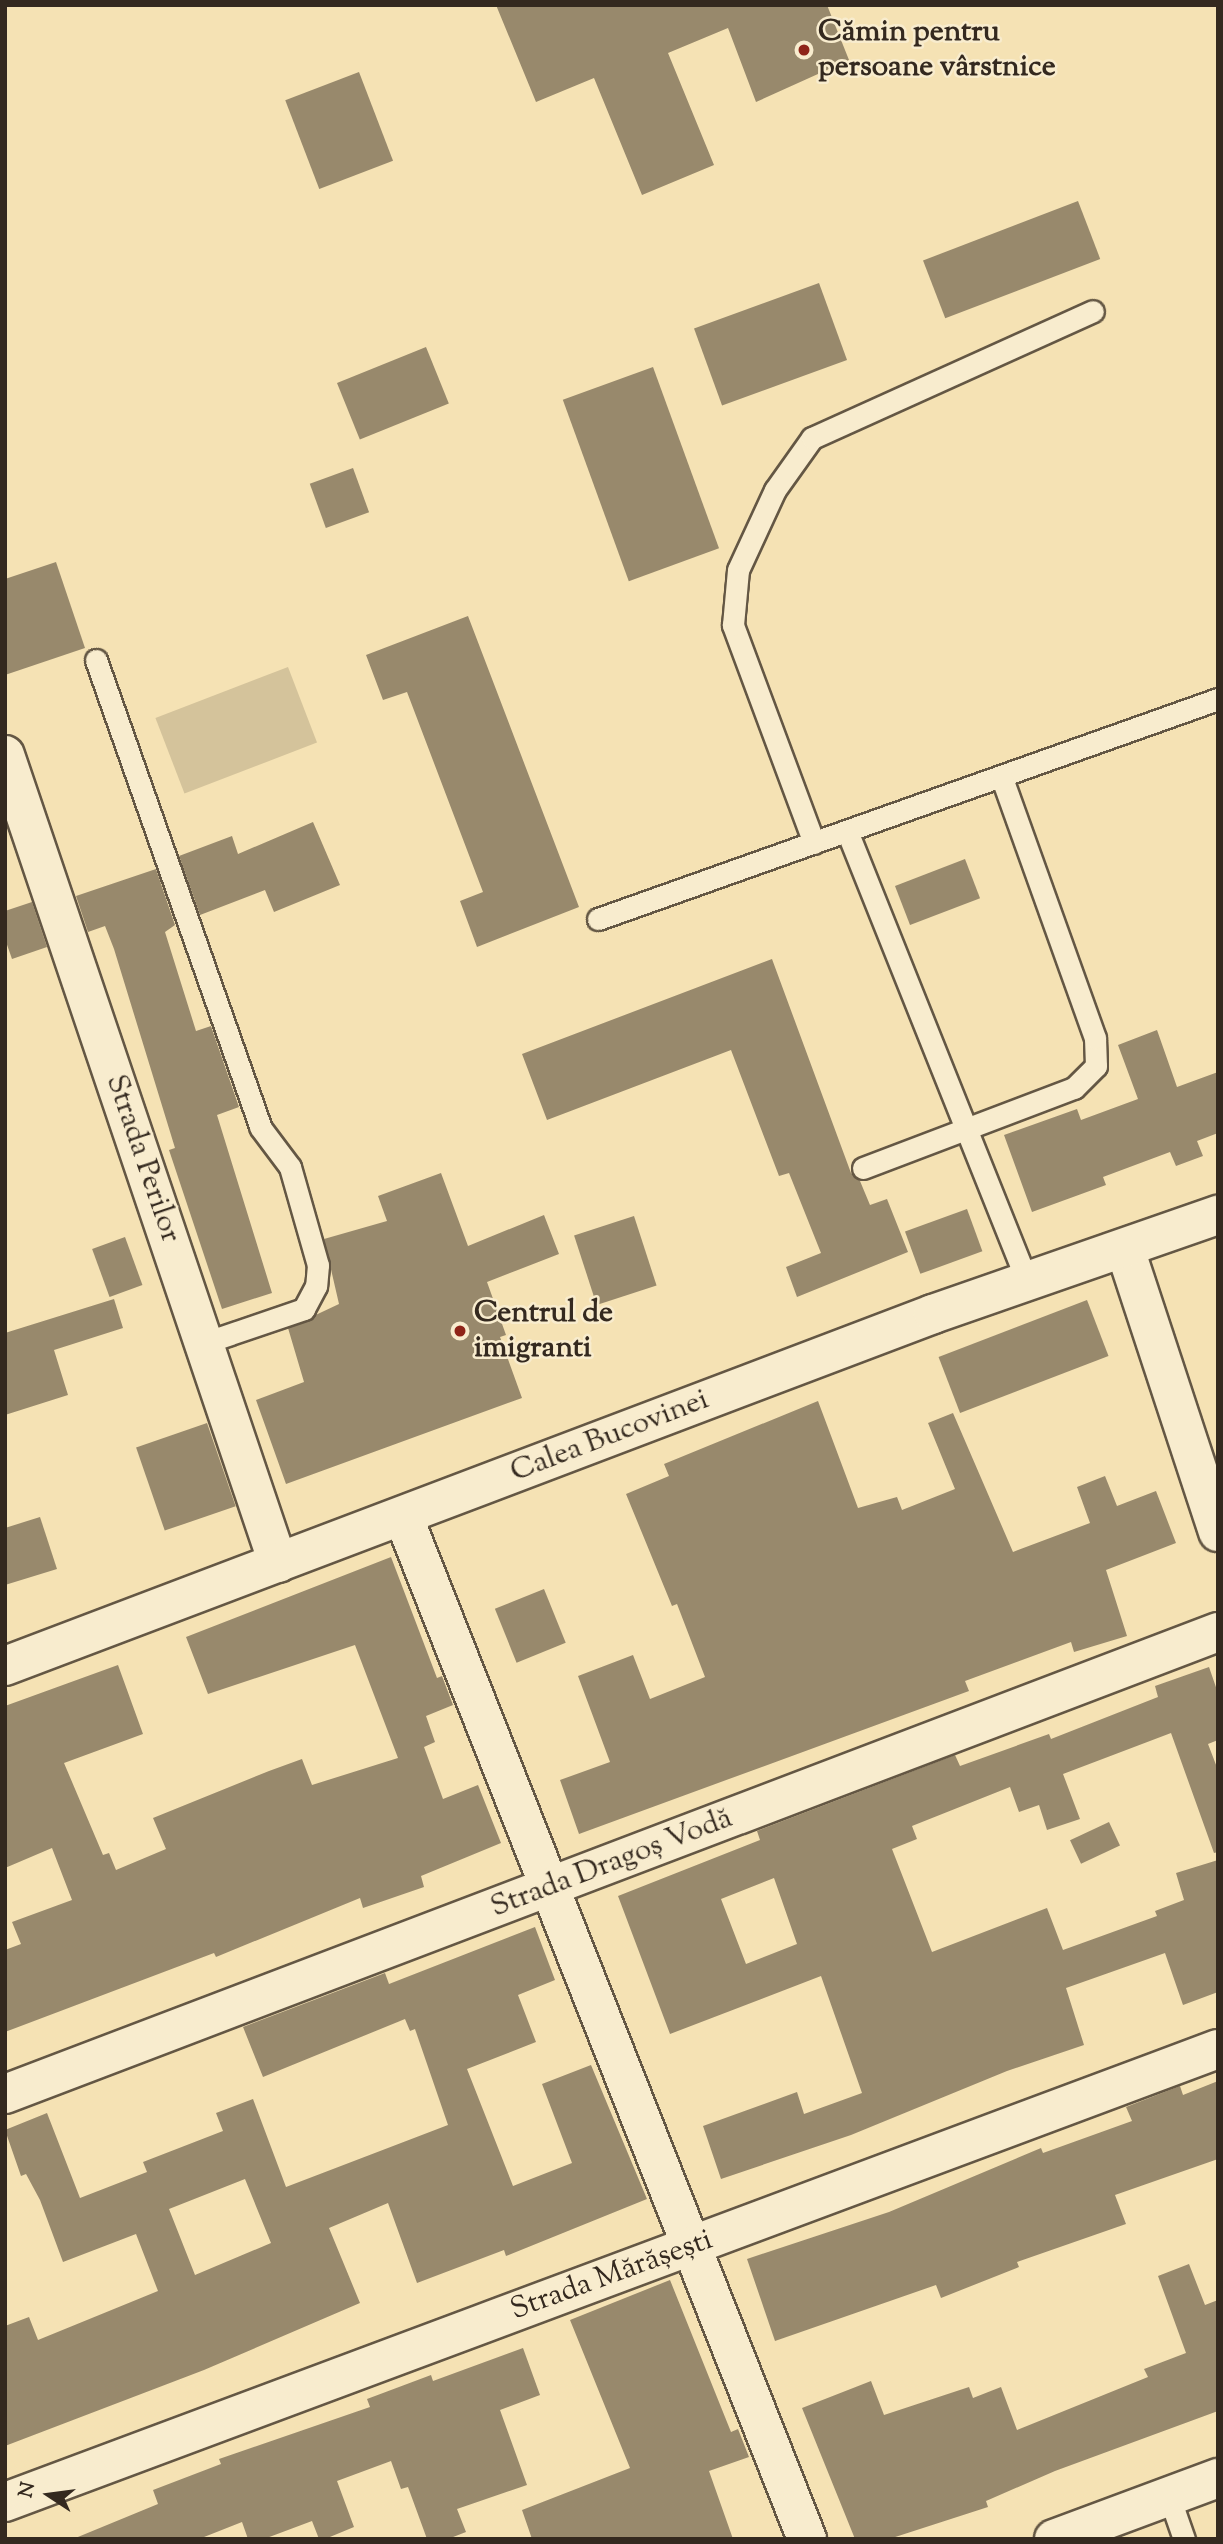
<!DOCTYPE html>
<meta charset="utf-8">
<style>
body{margin:0}
#map{position:relative;width:1223px;height:2544px;overflow:hidden;background:#f5e2b4;font-family:"Sorts Mill Goudy",serif}
div>[style]{position:absolute}
[style*='--x']{left:calc(var(--x)*1px);top:calc(var(--y)*1px);width:calc(var(--w)*1px);rotate:calc(var(--a)*1deg)}
.green>*{inset:0;background:#d4c39b;transform-origin:0 0}
.building>*{inset:0;background:#98896c;transform-origin:0 0}
.roads{filter:drop-shadow(2px 0 #645744) drop-shadow(-2px 0 #645744) drop-shadow(0 2px #645744) drop-shadow(0 -2px #645744)}
.lane>*{height:21px;margin:-10.5px;padding:0 10.5px;transform-origin:10.5px;border-radius:10.5px;background:#f8ecce}
.street>*{height:38px;margin:-19px;padding:0 19px;transform-origin:19px;border-radius:19px;background:#f8ecce}
.secondary>*{height:38px;margin:-19px;padding:0 19px;transform-origin:19px;border-radius:19px;background:#f8ecce}
.dots>*{width:19px;height:19px;translate:-50% -50%;box-sizing:border-box;border:4px solid #f8ecce;border-radius:50%}
span{translate:-50% -50%;white-space:nowrap;text-align:center;line-height:1.15;-webkit-text-stroke:5px #f8ecce;paint-order:stroke}
.poi-label{font-size:30px;color:#34291f;font-weight:700}
.left{translate:0 -50%;text-align:left}
.street-label{font-size:30px;color:#34291f}
.frame{position:absolute;inset:0;border:7px solid #34291f;pointer-events:none}
.north{position:absolute;left:14px;top:2460px;width:70px;height:70px;-webkit-text-stroke:5px #f8ecce;paint-order:stroke;rotate:283deg;font-size:19px;font-weight:700;line-height:28px;text-align:center;color:#34291f}
.north::after{content:'';display:block;margin:auto;width:24px;height:32px;background:#34291f;clip-path:polygon(50% 0,100% 100%,50% 72%,0 100%)}
</style>
<div id="map">
<div class="green">
<div style="left:288px;top:667px;width:81px;height:142px;rotate:69deg"></div>
</div>
<div class="building">
<div style="clip-path:polygon(496px 5px,827px 5px,849px 60px,756px 102px,728px 28px,668px 53px,714px 165px,642px 195px,594px 78px,536px 102px)"></div>
<div style="left:359px;top:72px;width:95px;height:79px;rotate:69deg"></div>
<div style="left:1078px;top:201px;width:62px;height:166px;rotate:69deg"></div>
<div style="left:819px;top:283px;width:82px;height:133px;rotate:70deg"></div>
<div style="left:426px;top:347px;width:61px;height:96px;rotate:68deg"></div>
<div style="left:653px;top:367px;width:193px;height:96px;rotate:70deg"></div>
<div style="left:353px;top:468px;width:47px;height:46px;rotate:70deg"></div>
<div style="clip-path:polygon(56px 562px,85px 648px,5px 675px,5px 579px)"></div>
<div style="clip-path:polygon(468px 616px,579px 907px,477px 947px,460px 901px,483px 892px,407px 692px,383px 700px,366px 655px)"></div>
<div style="clip-path:polygon(313px 822px,340px 885px,274px 912px,265px 890px,200px 915px,179px 856px,232px 836px,238px 854px)"></div>
<div style="left:965px;top:859px;width:42px;height:75px;rotate:69deg"></div>
<div style="clip-path:polygon(156px 869px,175px 925px,165px 932px,196px 1031px,211px 1026px,239px 1107px,217px 1115px,272px 1293px,222px 1309px,169px 1150px,175px 1148px,114px 949px,105px 926px,88px 932px,76px 896px)"></div>
<div style="clip-path:polygon(32px 902px,47px 947px,12px 959px,5px 939px,5px 911px)"></div>
<div style="clip-path:polygon(772px 959px,851px 1173px,860px 1181px,870px 1205px,887px 1199px,908px 1252px,797px 1297px,786px 1267px,821px 1253px,789px 1173px,779px 1176px,731px 1050px,547px 1120px,522px 1054px)"></div>
<div style="clip-path:polygon(1157px 1030px,1177px 1087px,1218px 1072px,1218px 1133px,1197px 1141px,1203px 1156px,1176px 1166px,1170px 1152px,1103px 1177px,1106px 1185px,1032px 1212px,1004px 1135px,1077px 1109px,1081px 1120px,1138px 1099px,1118px 1045px)"></div>
<div style="clip-path:polygon(441px 1173px,468px 1246px,544px 1215px,559px 1254px,487px 1282px,506px 1335px,500px 1337px,522px 1398px,286px 1484px,256px 1400px,304px 1382px,288px 1328px,339px 1304px,324px 1239px,387px 1221px,378px 1196px)"></div>
<div style="left:967px;top:1209px;width:45px;height:66px;rotate:70deg"></div>
<div style="left:634px;top:1216px;width:73px;height:63px;rotate:72deg"></div>
<div style="left:125px;top:1237px;width:51px;height:35px;rotate:70deg"></div>
<div style="clip-path:polygon(114px 1299px,123px 1328px,54px 1350px,68px 1395px,5px 1415px,5px 1333px)"></div>
<div style="left:1087px;top:1300px;width:60px;height:159px;rotate:69deg"></div>
<div style="clip-path:polygon(818px 1401px,858px 1508px,897px 1497px,902px 1510px,955px 1489px,928px 1423px,953px 1413px,1013px 1552px,1090px 1523px,1077px 1487px,1105px 1476px,1117px 1506px,1156px 1491px,1176px 1543px,1106px 1570px,1127px 1636px,1074px 1652px,1071px 1642px,965px 1681px,969px 1691px,579px 1834px,560px 1780px,610px 1762px,578px 1676px,633px 1655px,650px 1699px,705px 1677px,677px 1604px,672px 1606px,626px 1494px,669px 1476px,664px 1464px)"></div>
<div style="left:207px;top:1423px;width:88px;height:75px;rotate:71deg"></div>
<div style="clip-path:polygon(40px 1517px,57px 1569px,5px 1585px,5px 1528px)"></div>
<div style="clip-path:polygon(391px 1557px,437px 1678px,442px 1676px,453px 1705px,426px 1716px,435px 1742px,424px 1747px,443px 1799px,478px 1785px,501px 1843px,421px 1876px,424px 1887px,363px 1908px,360px 1898px,216px 1957px,214px 1953px,5px 2032px,5px 1950px,21px 1944px,12px 1922px,72px 1900px,52px 1848px,5px 1868px,5px 1706px,118px 1665px,143px 1734px,64px 1763px,103px 1855px,109px 1853px,116px 1870px,166px 1849px,153px 1818px,269px 1771px,302px 1759px,312px 1785px,398px 1758px,355px 1645px,208px 1694px,186px 1637px)"></div>
<div style="left:544px;top:1589px;width:58px;height:53px;rotate:68deg"></div>
<div style="clip-path:polygon(evenodd,1209px 1667px,1218px 1693px,1218px 1740px,1208px 1744px,1218px 1770px,1218px 1852px,1214px 1853px,1171px 1733px,1063px 1774px,1080px 1819px,1047px 1830px,1039px 1805px,1019px 1812px,1010px 1787px,912px 1826px,917px 1839px,892px 1849px,932px 1952px,1047px 1908px,1063px 1950px,1157px 1916px,1155px 1911px,1184px 1900px,1176px 1873px,1218px 1860px,1218px 1992px,1183px 2005px,1165px 1953px,1066px 1988px,1084px 2045px,1007px 2071px,851px 2135px,721px 2179px,703px 2126px,797px 2092px,804px 2114px,862px 2093px,821px 1976px,670px 2034px,618px 1896px,760px 1840px,757px 1831px,955px 1755px,960px 1766px,1049px 1734px,1051px 1739px,1158px 1697px,1155px 1686px,1209px 1667px,774px 1878px,797px 1944px,746px 1964px,721px 1899px,774px 1878px)"></div>
<div style="left:1109px;top:1822px;width:26px;height:43px;rotate:65deg"></div>
<div style="clip-path:polygon(evenodd,535px 1927px,555px 1980px,518px 1995px,536px 2042px,467px 2069px,513px 2186px,572px 2163px,542px 2084px,591px 2065px,647px 2199px,506px 2256px,504px 2250px,417px 2283px,388px 2203px,329px 2228px,360px 2303px,204px 2370px,5px 2446px,5px 2326px,29px 2317px,38px 2340px,158px 2291px,136px 2234px,63px 2262px,40px 2200px,26px 2174px,21px 2176px,5px 2130px,47px 2113px,80px 2198px,147px 2172px,143px 2162px,223px 2131px,216px 2113px,253px 2099px,286px 2187px,448px 2125px,415px 2029px,410px 2031px,405px 2019px,263px 2077px,243px 2027px,385px 1973px,389px 1984px,535px 1927px,245px 2179px,271px 2243px,195px 2275px,169px 2209px,245px 2179px)"></div>
<div style="clip-path:polygon(1218px 2081px,1218px 2159px,1115px 2195px,1126px 2224px,1017px 2262px,1019px 2267px,941px 2298px,936px 2285px,775px 2341px,747px 2259px,889px 2212px,1041px 2148px,1043px 2153px,1132px 2121px,1126px 2107px,1180px 2086px,1183px 2095px)"></div>
<div style="clip-path:polygon(1189px 2264px,1205px 2305px,1218px 2300px,1218px 2411px,1055px 2471px,986px 2501px,988px 2507px,889px 2539px,855px 2539px,802px 2408px,871px 2381px,884px 2415px,969px 2387px,973px 2398px,1001px 2387px,1017px 2430px,1148px 2377px,1144px 2369px,1186px 2353px,1158px 2276px)"></div>
<div style="clip-path:polygon(670px 2280px,731px 2432px,738px 2429px,749px 2457px,709px 2471px,733px 2539px,532px 2539px,522px 2510px,630px 2468px,570px 2320px)"></div>
<div style="clip-path:polygon(523px 2348px,540px 2395px,500px 2410px,527px 2485px,457px 2509px,466px 2532px,448px 2539px,427px 2539px,408px 2487px,401px 2489px,391px 2461px,337px 2481px,354px 2527px,325px 2539px,319px 2539px,312px 2521px,264px 2539px,248px 2539px,242px 2522px,199px 2539px,73px 2539px,158px 2504px,153px 2490px,221px 2464px,219px 2459px,370px 2407px,367px 2399px,431px 2375px,433px 2381px)"></div>
</div>
<div class="roads">
<div class="lane">
<div style="--x:96;--y:660;--w:495;--a:70.6"></div>
<div style="--x:260;--y:1127;--w:50;--a:53.1"></div>
<div style="--x:290;--y:1167;--w:102;--a:74.1"></div>
<div style="--x:318;--y:1265;--w:21;--a:95"></div>
<div style="--x:316;--y:1286;--w:26;--a:118"></div>
<div style="--x:304;--y:1309;--w:106;--a:161.2"></div>
<div style="--x:847;--y:831;--w:486;--a:68.2"></div>
<div style="--x:814;--y:843;--w:233;--a:-110.4"></div>
<div style="--x:733;--y:625;--w:55;--a:-84.8"></div>
<div style="--x:738;--y:570;--w:88;--a:-65.2"></div>
<div style="--x:775;--y:490;--w:64;--a:-54.6"></div>
<div style="--x:812;--y:438;--w:308;--a:-24.3"></div>
<div style="--x:598;--y:919;--w:658;--a:-19.54"></div>
<div style="--x:863;--y:1168;--w:226;--a:-20.8"></div>
<div style="--x:1074;--y:1088;--w:31;--a:-45"></div>
<div style="--x:1096;--y:1066;--w:28;--a:-92"></div>
<div style="--x:1095;--y:1038;--w:278;--a:-109.7"></div>
<div style="--x:1169;--y:2496;--w:46;--a:70.8"></div>
</div>
<div class="street">
<div style="--x:5;--y:755;--w:853;--a:71.33"></div>
<div style="--x:1125;--y:1249;--w:298;--a:71.8"></div>
<div style="--x:403;--y:1516;--w:1100;--a:68.45"></div>
<div style="--x:5;--y:2094;--w:1298;--a:-20.85"></div>
<div style="--x:5;--y:2502;--w:1295;--a:-20.48"></div>
<div style="--x:1054;--y:2539;--w:175;--a:-20.4"></div>
</div>
<div class="secondary">
<div style="--x:5;--y:1666;--w:993;--a:-20.77"></div>
<div style="--x:933;--y:1314;--w:302;--a:-19.2"></div>
</div>
</div>
<div class="dots">
<div style="left:804px;top:50px;background:#8f2418"></div>
<div style="left:460px;top:1331px;background:#8f2418"></div>
</div>
<div class="poi-label">
<span class="left" style="left:818px;top:50px">Cămin pentru<br>persoane vârstnice</span>
<span class="left" style="left:474px;top:1331px">Centrul de<br>imigranti</span>
</div>
<div class="street-label">
<span style="left:142px;top:1159px;rotate:71deg">Strada Perilor</span>
<span style="left:610px;top:1437px;rotate:-21deg">Calea Bucovinei</span>
<span style="left:612px;top:1864px;rotate:-21deg">Strada Dragoș Vodă</span>
<span style="left:612px;top:2276px;rotate:-20deg">Strada Mărășești</span>
</div>
<div class="frame"></div>
<div class="north">N</div>
</div>
